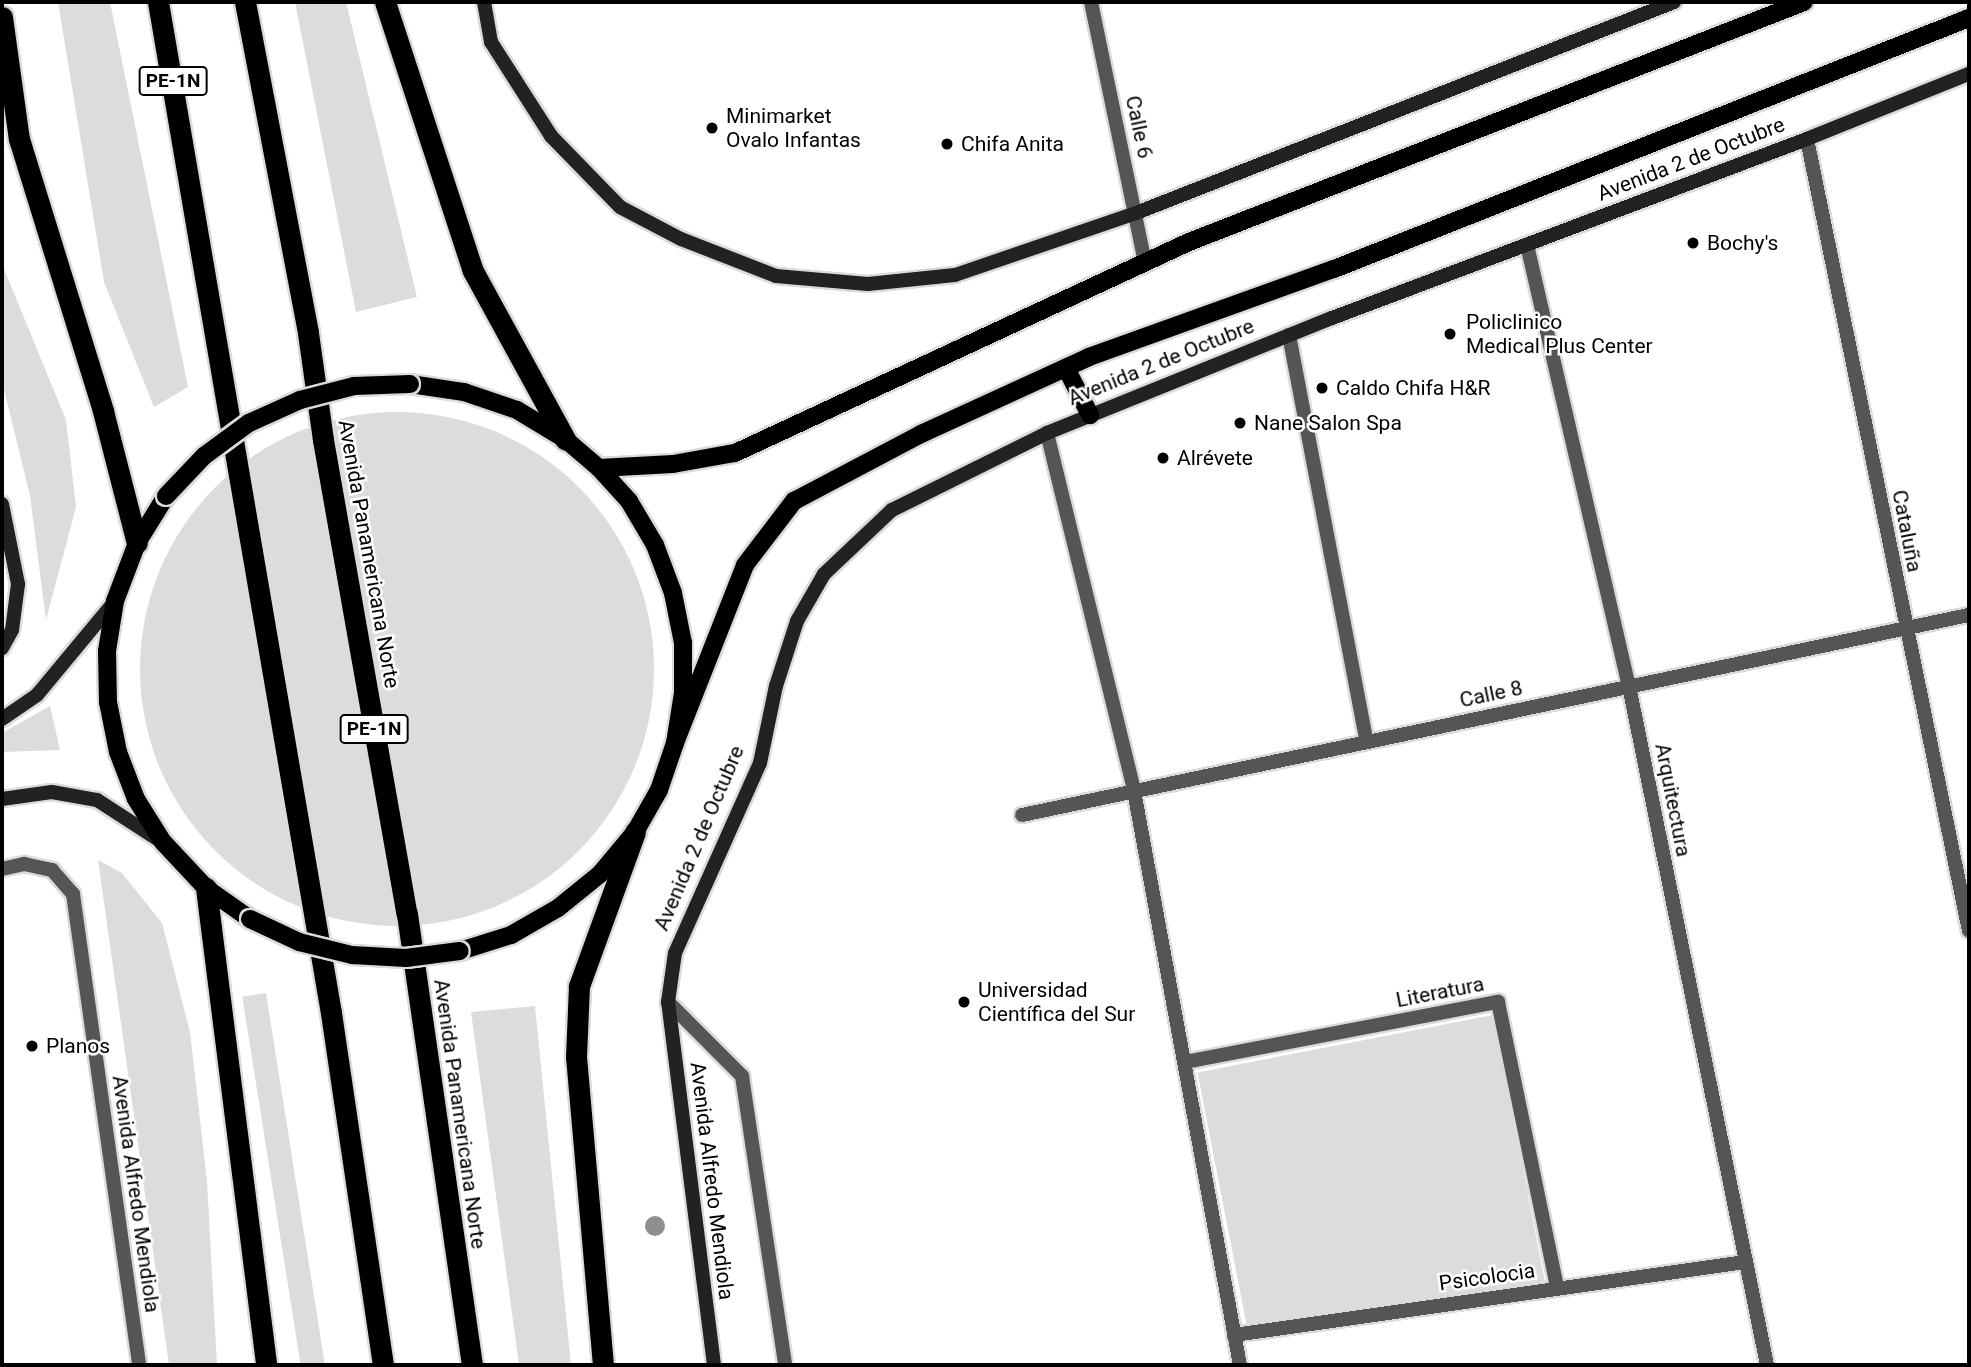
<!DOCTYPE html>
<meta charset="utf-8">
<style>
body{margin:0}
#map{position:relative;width:1971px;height:1367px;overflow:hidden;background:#fff;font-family:Roboto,sans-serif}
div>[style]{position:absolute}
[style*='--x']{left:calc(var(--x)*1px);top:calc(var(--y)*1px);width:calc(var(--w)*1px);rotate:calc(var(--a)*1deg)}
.green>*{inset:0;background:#dcdcdc;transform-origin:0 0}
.round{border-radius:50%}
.roads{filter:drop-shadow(2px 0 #dbdbdb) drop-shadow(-2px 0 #dbdbdb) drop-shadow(0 2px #dbdbdb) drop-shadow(0 -2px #dbdbdb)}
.service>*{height:14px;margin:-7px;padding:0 7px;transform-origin:7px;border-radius:7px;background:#555}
.minor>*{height:14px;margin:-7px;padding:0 7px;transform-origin:7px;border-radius:7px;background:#555}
.secondary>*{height:14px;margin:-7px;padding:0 7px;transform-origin:7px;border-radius:7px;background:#222}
.primary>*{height:18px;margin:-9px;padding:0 9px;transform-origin:9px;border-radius:9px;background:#000}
.motorway>*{height:21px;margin:-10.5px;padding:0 10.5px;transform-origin:10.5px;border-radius:10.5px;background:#000}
.bridges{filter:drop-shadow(2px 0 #dbdbdb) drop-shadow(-2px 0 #dbdbdb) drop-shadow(0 2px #dbdbdb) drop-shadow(0 -2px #dbdbdb)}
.primary-bridge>*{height:18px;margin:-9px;padding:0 9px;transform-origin:9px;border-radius:9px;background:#000}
.trees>*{width:20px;height:20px;margin:-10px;border-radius:50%;background:#8f8f8f}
.dots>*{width:19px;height:19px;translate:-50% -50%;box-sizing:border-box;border:4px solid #fff;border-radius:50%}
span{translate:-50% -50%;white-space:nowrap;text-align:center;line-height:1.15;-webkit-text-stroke:5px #fff;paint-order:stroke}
.shield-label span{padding:2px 5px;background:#fff;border:2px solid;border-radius:5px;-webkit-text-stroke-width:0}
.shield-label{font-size:19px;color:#000;font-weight:700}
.poi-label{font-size:21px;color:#000}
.left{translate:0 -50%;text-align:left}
.street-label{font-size:21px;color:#000}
.frame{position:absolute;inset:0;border:4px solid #000;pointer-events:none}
</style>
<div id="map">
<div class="green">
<div style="clip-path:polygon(58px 2px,110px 2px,188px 387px,154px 407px,104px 282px)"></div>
<div style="clip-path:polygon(295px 2px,346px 2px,417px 297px,356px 312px)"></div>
<div style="clip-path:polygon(2px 264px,66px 420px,76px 507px,46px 620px,30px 496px,2px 381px)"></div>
<div class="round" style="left:140px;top:412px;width:514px;height:514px"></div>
<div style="clip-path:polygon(50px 706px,60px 750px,2px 752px,2px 733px)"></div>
<div style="clip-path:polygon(98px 860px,122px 873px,162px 923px,190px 1032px,207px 1181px,217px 1365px,169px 1365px)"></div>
<div style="left:266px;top:993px;width:376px;height:24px;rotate:81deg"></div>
<div style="clip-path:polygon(535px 1006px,571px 1365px,519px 1365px,471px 1012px)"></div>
<div style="left:1493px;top:1015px;width:271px;height:301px;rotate:79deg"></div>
</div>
<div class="roads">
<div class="service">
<div style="--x:668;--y:1002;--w:105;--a:45"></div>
<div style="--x:742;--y:1076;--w:292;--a:81.5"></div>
</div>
<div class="minor">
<div style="--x:1091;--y:2;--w:266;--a:78.3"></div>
<div style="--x:1807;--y:139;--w:808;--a:78.44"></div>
<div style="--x:1527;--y:245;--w:453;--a:77"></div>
<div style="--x:1629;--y:686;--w:693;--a:78.51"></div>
<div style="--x:1289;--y:335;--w:414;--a:79.2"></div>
<div style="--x:1047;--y:433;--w:368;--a:76.3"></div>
<div style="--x:1134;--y:791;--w:584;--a:79.54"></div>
<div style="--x:1022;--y:815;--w:968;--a:-11.93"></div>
<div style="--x:2;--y:869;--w:23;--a:-13"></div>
<div style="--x:24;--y:864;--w:29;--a:12"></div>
<div style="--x:52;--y:870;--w:32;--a:49"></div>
<div style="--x:73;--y:894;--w:476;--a:82"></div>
<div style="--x:1185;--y:1062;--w:319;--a:-10.9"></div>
<div style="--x:1498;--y:1002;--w:292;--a:78.3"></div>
<div style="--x:1234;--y:1335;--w:516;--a:-8.13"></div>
</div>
<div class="secondary">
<div style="--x:484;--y:2;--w:41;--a:80.1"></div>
<div style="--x:491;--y:42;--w:112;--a:57.4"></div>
<div style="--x:551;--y:136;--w:99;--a:45.8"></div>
<div style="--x:620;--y:207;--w:69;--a:27.7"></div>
<div style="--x:681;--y:239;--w:102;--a:21.3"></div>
<div style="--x:776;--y:276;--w:92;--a:5"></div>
<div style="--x:868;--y:284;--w:87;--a:-5.9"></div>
<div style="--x:955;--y:275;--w:191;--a:-18.9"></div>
<div style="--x:1136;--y:213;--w:578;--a:-21.41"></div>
<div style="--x:2;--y:504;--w:82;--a:78.7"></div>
<div style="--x:18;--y:584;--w:46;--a:97.4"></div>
<div style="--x:12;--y:630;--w:21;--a:119"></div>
<div style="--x:2;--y:719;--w:42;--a:-34.4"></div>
<div style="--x:37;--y:695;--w:122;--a:-50.3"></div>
<div style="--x:2;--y:799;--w:50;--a:-8"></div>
<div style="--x:52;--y:792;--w:46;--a:10.1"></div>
<div style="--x:97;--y:800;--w:77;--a:32.9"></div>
<div style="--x:714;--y:1365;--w:366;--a:-97.2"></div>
<div style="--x:668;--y:1002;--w:49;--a:-81.9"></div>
<div style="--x:675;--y:953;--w:208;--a:-65.9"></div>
<div style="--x:760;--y:763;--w:79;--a:-78.3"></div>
<div style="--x:776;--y:686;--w:68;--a:-72.1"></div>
<div style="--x:797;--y:621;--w:54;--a:-60.1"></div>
<div style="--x:824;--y:574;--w:93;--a:-43.3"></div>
<div style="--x:892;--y:510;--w:173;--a:-26.4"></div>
<div style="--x:1047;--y:433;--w:307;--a:-22"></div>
<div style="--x:1332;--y:318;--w:508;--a:-20.65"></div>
<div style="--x:1807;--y:139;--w:175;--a:-21.9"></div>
</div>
<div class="primary">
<div style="--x:1066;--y:368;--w:53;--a:62.9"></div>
<div style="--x:410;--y:384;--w:55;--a:8.4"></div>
<div style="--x:464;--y:392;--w:56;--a:18.8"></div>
<div style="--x:517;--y:410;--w:56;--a:31.1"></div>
<div style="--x:565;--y:439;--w:45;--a:40.5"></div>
<div style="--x:599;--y:468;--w:45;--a:47.7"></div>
<div style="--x:629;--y:501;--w:51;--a:59.4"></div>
<div style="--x:655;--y:545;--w:51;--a:69.4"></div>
<div style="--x:673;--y:593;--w:51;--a:78.7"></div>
<div style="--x:683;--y:643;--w:50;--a:90"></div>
<div style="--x:683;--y:693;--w:51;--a:99.1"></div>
<div style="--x:675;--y:743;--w:50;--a:108.8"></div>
<div style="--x:659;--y:790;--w:48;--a:119.7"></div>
<div style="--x:635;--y:832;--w:55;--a:129.8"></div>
<div style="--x:600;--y:874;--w:54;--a:141"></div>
<div style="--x:558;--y:908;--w:54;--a:150.1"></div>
<div style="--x:511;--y:935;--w:53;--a:162.6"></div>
<div style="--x:599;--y:468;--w:74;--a:-3.1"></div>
<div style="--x:673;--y:464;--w:63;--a:-10.1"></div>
<div style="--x:735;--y:453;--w:501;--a:-24.93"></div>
<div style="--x:1189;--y:242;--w:660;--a:-21.32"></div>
<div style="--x:166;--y:496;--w:55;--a:121.7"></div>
<div style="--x:137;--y:543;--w:62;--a:110.8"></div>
<div style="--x:115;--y:601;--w:51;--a:99.1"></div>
<div style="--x:107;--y:651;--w:51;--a:88.9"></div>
<div style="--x:108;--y:702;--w:51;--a:78.7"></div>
<div style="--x:118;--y:752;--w:50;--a:69"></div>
<div style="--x:136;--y:799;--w:51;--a:57.9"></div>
<div style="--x:163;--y:842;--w:63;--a:46.9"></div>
<div style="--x:206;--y:888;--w:54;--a:35.2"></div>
<div style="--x:675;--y:743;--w:191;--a:-68.5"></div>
<div style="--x:745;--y:565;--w:81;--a:-52.6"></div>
<div style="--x:794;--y:501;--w:144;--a:-27.8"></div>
<div style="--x:921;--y:434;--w:185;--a:-24.6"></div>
<div style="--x:1089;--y:357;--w:260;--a:-19.8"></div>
<div style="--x:1334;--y:269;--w:683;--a:-21.57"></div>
</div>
<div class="motorway">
<div style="--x:158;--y:2;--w:1026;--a:80.29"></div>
<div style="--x:331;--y:1013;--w:356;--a:81.6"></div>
<div style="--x:245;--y:2;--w:337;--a:79.2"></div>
<div style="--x:308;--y:333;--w:108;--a:82"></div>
<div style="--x:323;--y:440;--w:481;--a:80"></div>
<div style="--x:407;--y:914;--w:456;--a:81.8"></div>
<div style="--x:385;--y:2;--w:283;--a:71.9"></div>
<div style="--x:473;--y:271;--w:192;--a:61.3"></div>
<div style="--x:2;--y:17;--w:123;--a:82.1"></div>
<div style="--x:19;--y:139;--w:285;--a:72.8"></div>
<div style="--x:103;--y:411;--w:136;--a:75.6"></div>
<div style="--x:206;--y:888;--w:481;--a:82.8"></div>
<div style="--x:603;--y:1365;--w:309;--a:-95"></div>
<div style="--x:576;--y:1057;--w:71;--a:-87.6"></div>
<div style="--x:579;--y:986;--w:164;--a:-70"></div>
</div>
</div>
<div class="bridges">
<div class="primary-bridge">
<div style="--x:166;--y:496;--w:55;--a:-46.5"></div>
<div style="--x:204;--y:456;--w:56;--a:-36.3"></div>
<div style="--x:249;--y:423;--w:56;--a:-24.3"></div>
<div style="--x:300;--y:400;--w:56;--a:-14.5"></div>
<div style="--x:354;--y:386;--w:56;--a:-2"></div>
<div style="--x:250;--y:919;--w:54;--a:25.1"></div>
<div style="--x:299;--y:942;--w:55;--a:13.8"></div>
<div style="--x:352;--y:955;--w:54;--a:3.2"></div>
<div style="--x:406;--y:958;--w:54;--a:-7.4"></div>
</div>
</div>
<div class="trees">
<div style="left:655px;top:1226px"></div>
</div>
<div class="dots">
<div style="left:712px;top:128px;background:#000"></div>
<div style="left:947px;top:144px;background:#000"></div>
<div style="left:1693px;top:243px;background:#000"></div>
<div style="left:1450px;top:334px;background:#000"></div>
<div style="left:1322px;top:388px;background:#000"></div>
<div style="left:1240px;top:423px;background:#000"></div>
<div style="left:1163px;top:458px;background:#000"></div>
<div style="left:964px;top:1002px;background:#000"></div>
<div style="left:32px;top:1046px;background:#000"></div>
</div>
<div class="shield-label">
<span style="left:173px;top:81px">PE-1N</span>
<span style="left:374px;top:729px">PE-1N</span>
</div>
<div class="poi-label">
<span class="left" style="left:726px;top:128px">Minimarket<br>Ovalo Infantas</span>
<span class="left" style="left:961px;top:144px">Chifa Anita</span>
<span class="left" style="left:1707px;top:243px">Bochy's</span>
<span class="left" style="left:1466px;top:334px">Policlinico<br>Medical Plus Center</span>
<span class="left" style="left:1336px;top:388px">Caldo Chifa H&amp;R</span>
<span class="left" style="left:1254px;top:423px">Nane Salon Spa</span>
<span class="left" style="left:1177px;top:458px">Alrévete</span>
<span class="left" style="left:978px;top:1002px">Universidad<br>Científica del Sur</span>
<span class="left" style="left:46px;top:1046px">Planos</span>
</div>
<div class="street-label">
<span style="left:1139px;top:127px;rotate:78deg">Calle 6</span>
<span style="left:1691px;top:159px;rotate:-21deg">Avenida 2 de Octubre</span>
<span style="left:1161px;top:362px;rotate:-22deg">Avenida 2 de Octubre</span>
<span style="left:1907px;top:531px;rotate:79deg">Cataluña</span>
<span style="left:369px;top:554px;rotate:80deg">Avenida Panamericana Norte</span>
<span style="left:1491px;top:694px;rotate:-12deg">Calle 8</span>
<span style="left:1673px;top:800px;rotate:79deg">Arquitectura</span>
<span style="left:699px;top:838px;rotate:-67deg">Avenida 2 de Octubre</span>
<span style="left:1440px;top:992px;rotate:-11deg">Literatura</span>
<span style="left:460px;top:1114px;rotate:82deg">Avenida Panamericana Norte</span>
<span style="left:712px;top:1181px;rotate:83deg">Avenida Alfredo Mendiola</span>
<span style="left:136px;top:1194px;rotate:82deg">Avenida Alfredo Mendiola</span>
<span style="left:1487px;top:1277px;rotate:-8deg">Psicolocia</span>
</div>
<div class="frame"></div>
</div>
